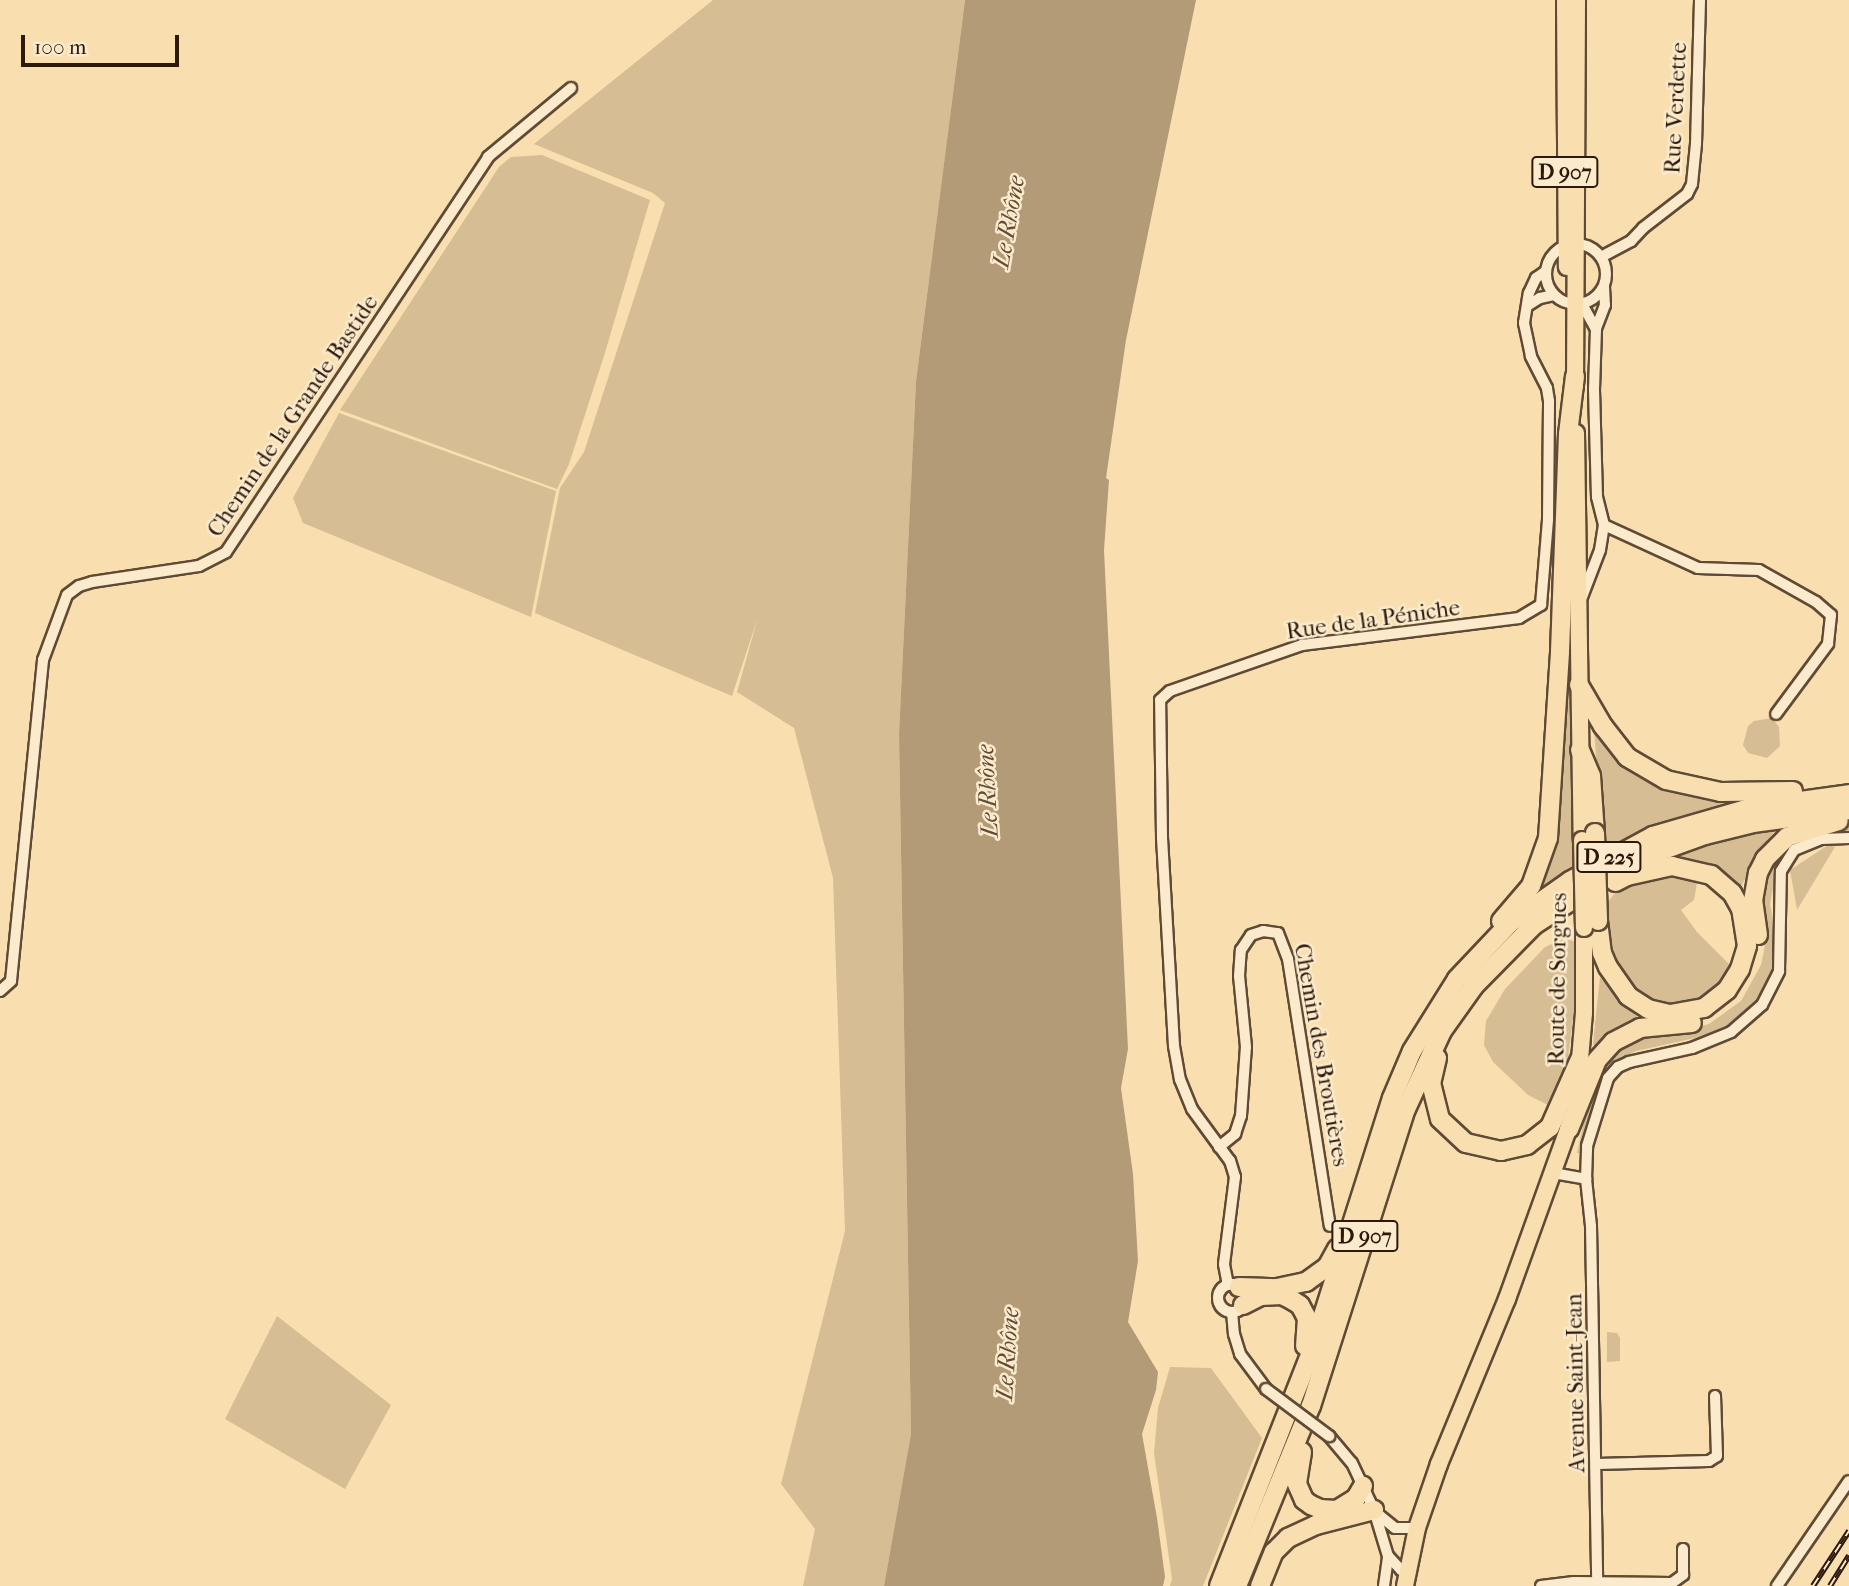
<!DOCTYPE html>
<meta charset="utf-8">
<style>
body{margin:0}
#map{position:relative;width:1849px;height:1586px;overflow:hidden;background:#f9dfaf;font-family:"IM FELL French Canon",serif}
div>[style]{position:absolute}
[style*='--x']{left:calc(var(--x)*1px);top:calc(var(--y)*1px);width:calc(var(--w)*1px);rotate:calc(var(--a)*1deg)}
.green>*{inset:0;background:#d6bd93}
.water>*{inset:0;background:#b39b78}
.roads{filter:drop-shadow(2px 0 #5f4a36) drop-shadow(-2px 0 #5f4a36) drop-shadow(0 2px #5f4a36) drop-shadow(0 -2px #5f4a36)}
.street>*{height:10px;margin:-5px;padding:0 5px;transform-origin:5px;border-radius:5px;background:#fbeacb}
.street>.ring{margin:-5px;padding:0;box-sizing:content-box;background:none;border:10px solid #fbeacb;border-radius:50%}
.primary>*{height:16px;margin:-8px;padding:0 8px;transform-origin:8px;border-radius:8px;background:#f9dfaf}
.highway>*{height:18px;margin:-9px;padding:0 9px;transform-origin:9px;border-radius:9px;background:#f9dfaf}
.rail>*{height:6px;margin-top:-3px;transform-origin:0;background:repeating-linear-gradient(90deg,#fbeacb 0 10px,#2c180d 0 20px);box-sizing:border-box;border-block:2px solid #2c180d}
.bridges{filter:drop-shadow(2px 0 #5f4a36) drop-shadow(-2px 0 #5f4a36) drop-shadow(0 2px #5f4a36) drop-shadow(0 -2px #5f4a36)}
.street-bridge>*{height:10px;margin:-5px;padding:0 5px;transform-origin:5px;border-radius:5px;background:#fbeacb}
.primary-bridge>*{height:16px;margin:-8px;padding:0 8px;transform-origin:8px;border-radius:8px;background:#f9dfaf}
.highway-bridge>*{height:18px;margin:-9px;padding:0 9px;transform-origin:9px;border-radius:9px;background:#f9dfaf}
span{translate:-50% -50%;white-space:nowrap;text-align:center;line-height:1.15;-webkit-text-stroke:5px #fbeacb;paint-order:stroke}
.shield-label span{padding:2px 5px;background:#fbeacb;border:2px solid;border-radius:5px;-webkit-text-stroke-width:0}
.shield-label{font-size:21px;color:#2c180d;font-weight:700}
.street-label{font-size:23px;color:#2c180d}
.water-label{font-size:24px;color:#624c38;font-style:italic}
.scale{position:absolute;left:21px;top:35px;width:158px;height:32px;box-sizing:border-box;border:4px solid #2c180d;border-top:0;padding-left:9px;font-size:21px;line-height:24px;white-space:nowrap;color:#2c180d;-webkit-text-stroke:5px #fbeacb;paint-order:stroke}
</style>
<div id="map">
<div class="green">
<div style="clip-path:polygon(713px 0,965px 0,916px 381px,899px 734px,911px 1435px,884px 1586px,803px 1586px,815px 1529px,781px 1484px,845px 1231px,833px 878px,794px 728px,737px 692px,758px 617px,732px 696px,535px 613px,560px 488px,584px 452px,665px 203px,653px 193px,534px 144px)"></div>
<div style="clip-path:polygon(542px 155px,650px 200px,604px 356px,569px 464px,557px 489px,340px 410px,499px 167px,511px 157px)"></div>
<div style="clip-path:polygon(339px 413px,556px 491px,531px 617px,303px 523px,293px 498px)"></div>
<div style="clip-path:polygon(1568px 612px,1573px 868px,1535px 892px,1554px 848px)"></div>
<div style="clip-path:polygon(1772px 718px,1779px 727px,1780px 746px,1767px 758px,1748px 753px,1743px 745px,1748px 726px,1754px 721px)"></div>
<div style="clip-path:polygon(1594px 728px,1627px 763px,1742px 797px,1743px 802px,1705px 809px,1648px 828px,1603px 851px)"></div>
<div style="clip-path:polygon(1849px 826px,1849px 832px,1806px 839px,1779px 856px,1770px 904px,1775px 928px,1773px 968px,1765px 989px,1750px 1012px,1718px 1033px,1636px 1051px,1619px 1059px,1606px 1070px,1597px 1086px,1581px 1153px,1577px 1153px,1592px 1084px,1600px 1064px,1625px 1037px,1687px 1030px,1709px 1024px,1741px 1001px,1761px 965px,1765px 945px,1760px 905px,1764px 871px,1784px 845px,1828px 829px)"></div>
<div style="clip-path:polygon(1777px 828px,1763px 846px,1739px 890px,1711px 867px,1681px 857px,1684px 849px)"></div>
<div style="clip-path:polygon(1828px 845px,1835px 847px,1797px 910px,1790px 870px)"></div>
<div style="clip-path:polygon(1675px 877px,1697px 883px,1694px 900px,1681px 910px,1697px 932px,1733px 968px,1716px 991px,1695px 1003px,1667px 1005px,1649px 1001px,1622px 975px,1603px 918px,1607px 903px,1615px 893px,1641px 883px)"></div>
<div style="clip-path:polygon(1565px 938px,1578px 943px,1579px 969px,1564px 1091px,1548px 1105px,1528px 1095px,1493px 1062px,1484px 1045px,1486px 1021px,1505px 989px,1545px 947px)"></div>
<div style="clip-path:polygon(1600px 977px,1638px 1018px,1637px 1022px,1617px 1029px,1595px 1047px,1593px 1044px)"></div>
<div style="clip-path:polygon(277px 1316px,391px 1405px,345px 1489px,225px 1419px)"></div>
<div style="clip-path:polygon(1607px 1332px,1617px 1333px,1620px 1338px,1620px 1361px,1607px 1362px)"></div>
<div style="clip-path:polygon(1170px 1367px,1211px 1368px,1262px 1438px,1203px 1586px,1170px 1586px,1172px 1579px,1154px 1453px,1158px 1408px)"></div>
</div>
<div class="water">
<div style="clip-path:polygon(965px 0,1196px 0,1126px 340px,1106px 478px,1109px 480px,1104px 550px,1128px 1049px,1121px 1088px,1133px 1174px,1138px 1261px,1128px 1322px,1158px 1372px,1156px 1390px,1142px 1434px,1157px 1518px,1165px 1577px,1163px 1586px,884px 1586px,911px 1434px,899px 734px,916px 381px)"></div>
</div>
<div class="roads">
<div class="street">
<div class="ring" style="left:1546px;top:244px;width:50px;height:50px"></div>
<div style="--x:1601;--y:257;--w:34;--a:-28"></div>
<div style="--x:1631;--y:241;--w:18;--a:-47"></div>
<div style="--x:1643;--y:228;--w:56;--a:-37.7"></div>
<div style="--x:1687;--y:194;--w:11;--a:-63"></div>
<div style="--x:1692;--y:184;--w:40;--a:-84.3"></div>
<div style="--x:1696;--y:144;--w:144;--a:-88.4"></div>
<div style="--x:1604;--y:287;--w:18;--a:87"></div>
<div style="--x:1605;--y:305;--w:26;--a:111"></div>
<div style="--x:1596;--y:329;--w:61;--a:91.9"></div>
<div style="--x:1594;--y:390;--w:107;--a:88.4"></div>
<div style="--x:1597;--y:497;--w:29;--a:76"></div>
<div style="--x:1604;--y:525;--w:103;--a:24.6"></div>
<div style="--x:1698;--y:568;--w:61;--a:1.9"></div>
<div style="--x:1759;--y:570;--w:65;--a:29.3"></div>
<div style="--x:1816;--y:602;--w:20;--a:41"></div>
<div style="--x:1831;--y:615;--w:29;--a:96"></div>
<div style="--x:1828;--y:644;--w:87;--a:126.6"></div>
<div style="--x:1582;--y:304;--w:29;--a:61"></div>
<div style="--x:1527;--y:306;--w:15;--a:-32"></div>
<div style="--x:1540;--y:298;--w:14;--a:-12"></div>
<div style="--x:1582;--y:597;--w:50;--a:-69"></div>
<div style="--x:1600;--y:550;--w:25;--a:-81"></div>
<div style="--x:0;--y:991;--w:15;--a:-42"></div>
<div style="--x:11;--y:981;--w:323;--a:-84.3"></div>
<div style="--x:43;--y:660;--w:69;--a:-69.7"></div>
<div style="--x:67;--y:595;--w:15;--a:-37"></div>
<div style="--x:79;--y:586;--w:14;--a:-17"></div>
<div style="--x:92;--y:582;--w:108;--a:-8.5"></div>
<div style="--x:199;--y:566;--w:30;--a:-27"></div>
<div style="--x:226;--y:552;--w:474;--a:-56.4"></div>
<div style="--x:488;--y:157;--w:108;--a:-39.7"></div>
<div style="--x:1219;--y:1147;--w:21;--a:-39"></div>
<div style="--x:1235;--y:1134;--w:19;--a:-72"></div>
<div style="--x:1241;--y:1116;--w:69;--a:-85.9"></div>
<div style="--x:1246;--y:1047;--w:71;--a:-95.6"></div>
<div style="--x:1239;--y:976;--w:26;--a:-86"></div>
<div style="--x:1241;--y:950;--w:18;--a:-56"></div>
<div style="--x:1251;--y:935;--w:13;--a:-18"></div>
<div style="--x:1263;--y:931;--w:15;--a:8"></div>
<div style="--x:1278;--y:933;--w:28;--a:69"></div>
<div style="--x:1288;--y:959;--w:270;--a:81.1"></div>
<div style="--x:1553;--y:1173;--w:34;--a:10"></div>
<div style="--x:1586;--y:1179;--w:47;--a:83.9"></div>
<div style="--x:1591;--y:1226;--w:360;--a:89"></div>
<div style="--x:1586;--y:1179;--w:33;--a:-88"></div>
<div style="--x:1587;--y:1146;--w:71;--a:-72.8"></div>
<div style="--x:1608;--y:1078;--w:15;--a:-48"></div>
<div style="--x:1618;--y:1067;--w:12;--a:-24"></div>
<div style="--x:1629;--y:1062;--w:65;--a:-12.5"></div>
<div style="--x:1692;--y:1048;--w:42;--a:-22.3"></div>
<div style="--x:1731;--y:1032;--w:41;--a:-41.1"></div>
<div style="--x:1762;--y:1005;--w:38;--a:-63"></div>
<div style="--x:1779;--y:971;--w:100;--a:-88.9"></div>
<div style="--x:1781;--y:871;--w:25;--a:-58"></div>
<div style="--x:1794;--y:850;--w:29;--a:-22"></div>
<div style="--x:1821;--y:839;--w:28;--a:-2"></div>
<div class="ring" style="left:1218px;top:1284px;width:18px;height:18px"></div>
<div style="--x:1228;--y:1285;--w:21;--a:-101"></div>
<div style="--x:1224;--y:1264;--w:88;--a:-82.8"></div>
<div style="--x:1235;--y:1177;--w:17;--a:-107"></div>
<div style="--x:1230;--y:1161;--w:64;--a:-126.2"></div>
<div style="--x:1192;--y:1109;--w:31;--a:-112"></div>
<div style="--x:1180;--y:1080;--w:35;--a:-100"></div>
<div style="--x:1174;--y:1046;--w:210;--a:-93.3"></div>
<div style="--x:1162;--y:836;--w:136;--a:-90.8"></div>
<div style="--x:1160;--y:700;--w:13;--a:-42"></div>
<div style="--x:1170;--y:691;--w:140;--a:-19.2"></div>
<div style="--x:1302;--y:645;--w:219;--a:-7.1"></div>
<div style="--x:1519;--y:618;--w:26;--a:-31"></div>
<div style="--x:1541;--y:605;--w:86;--a:-85.3"></div>
<div style="--x:1548;--y:519;--w:118;--a:-89.5"></div>
<div style="--x:1549;--y:401;--w:13;--a:-99"></div>
<div style="--x:1547;--y:388;--w:36;--a:-117"></div>
<div style="--x:1531;--y:356;--w:34;--a:-102"></div>
<div style="--x:1524;--y:323;--w:30;--a:-81"></div>
<div style="--x:1529;--y:293;--w:17;--a:-65"></div>
<div style="--x:1536;--y:278;--w:12;--a:-35"></div>
<div style="--x:1232;--y:1312;--w:22;--a:85"></div>
<div style="--x:1234;--y:1334;--w:21;--a:73"></div>
<div style="--x:1240;--y:1354;--w:44;--a:53.4"></div>
<div style="--x:1329;--y:1436;--w:35;--a:50"></div>
<div style="--x:1352;--y:1463;--w:52;--a:64.9"></div>
<div style="--x:1374;--y:1510;--w:48;--a:73.1"></div>
<div style="--x:1388;--y:1556;--w:19;--a:47"></div>
<div style="--x:1401;--y:1570;--w:7;--a:0"></div>
<div style="--x:1597;--y:1464;--w:112;--a:-1.5"></div>
<div style="--x:1709;--y:1461;--w:9;--a:-32"></div>
<div style="--x:1717;--y:1456;--w:60;--a:-91.9"></div>
<div style="--x:1374;--y:1511;--w:27;--a:39"></div>
<div style="--x:1395;--y:1528;--w:22;--a:0"></div>
<div style="--x:1384;--y:1586;--w:30;--a:-82"></div>
<div style="--x:1541;--y:1586;--w:33;--a:-7"></div>
<div style="--x:1574;--y:1582;--w:98;--a:0.6"></div>
<div style="--x:1672;--y:1583;--w:14;--a:-36"></div>
<div style="--x:1683;--y:1575;--w:26;--a:-90"></div>
<div style="--x:1777;--y:1586;--w:127;--a:-55.6"></div>
</div>
<div class="primary">
<div style="--x:1565;--y:0;--w:267;--a:89.6"></div>
<div style="--x:1575;--y:386;--w:386;--a:-89.7"></div>
<div style="--x:1576;--y:433;--w:407;--a:89.2"></div>
<div style="--x:1579;--y:1071;--w:58;--a:-85.1"></div>
<div style="--x:1584;--y:1013;--w:85;--a:-90"></div>
<div style="--x:1405;--y:1586;--w:59;--a:-78.3"></div>
<div style="--x:1417;--y:1528;--w:68;--a:-71"></div>
<div style="--x:1439;--y:1464;--w:178;--a:-67.6"></div>
<div style="--x:1507;--y:1299;--w:192;--a:-70.2"></div>
</div>
<div class="highway">
<div style="--x:1579;--y:685;--w:48;--a:59.7"></div>
<div style="--x:1603;--y:726;--w:39;--a:52"></div>
<div style="--x:1627;--y:757;--w:45;--a:30.5"></div>
<div style="--x:1666;--y:780;--w:56;--a:12.3"></div>
<div style="--x:1721;--y:792;--w:72;--a:-0.8"></div>
<div style="--x:1580;--y:750;--w:28;--a:67"></div>
<div style="--x:1591;--y:776;--w:57;--a:86"></div>
<div style="--x:1501;--y:921;--w:46;--a:-49.4"></div>
<div style="--x:1531;--y:886;--w:51;--a:-70.5"></div>
<div style="--x:1548;--y:838;--w:186;--a:-86.3"></div>
<div style="--x:1560;--y:652;--w:218;--a:-87.9"></div>
<div style="--x:1568;--y:434;--w:58;--a:-83.1"></div>
<div style="--x:1598;--y:921;--w:32;--a:83"></div>
<div style="--x:1602;--y:953;--w:15;--a:67"></div>
<div style="--x:1608;--y:967;--w:35;--a:55"></div>
<div style="--x:1628;--y:996;--w:24;--a:33"></div>
<div style="--x:1648;--y:1009;--w:23;--a:13"></div>
<div style="--x:1670;--y:1014;--w:35;--a:-10"></div>
<div style="--x:1704;--y:1008;--w:29;--a:-38"></div>
<div style="--x:1727;--y:990;--w:25;--a:-58"></div>
<div style="--x:1740;--y:969;--w:24;--a:-73"></div>
<div style="--x:1747;--y:946;--w:37;--a:-99"></div>
<div style="--x:1741;--y:909;--w:18;--a:-119"></div>
<div style="--x:1732;--y:893;--w:28;--a:-139"></div>
<div style="--x:1711;--y:875;--w:40;--a:-167"></div>
<div style="--x:1672;--y:866;--w:46;--a:167.5"></div>
<div style="--x:1627;--y:876;--w:13;--a:153"></div>
<div style="--x:1758;--y:935;--w:34;--a:-98"></div>
<div style="--x:1753;--y:901;--w:28;--a:-80"></div>
<div style="--x:1758;--y:873;--w:16;--a:-63"></div>
<div style="--x:1765;--y:859;--w:31;--a:-45"></div>
<div style="--x:1787;--y:837;--w:54;--a:-17.1"></div>
<div style="--x:1437;--y:1058;--w:26;--a:103"></div>
<div style="--x:1431;--y:1083;--w:37;--a:76"></div>
<div style="--x:1440;--y:1119;--w:35;--a:43"></div>
<div style="--x:1466;--y:1143;--w:36;--a:13"></div>
<div style="--x:1501;--y:1151;--w:27;--a:-13"></div>
<div style="--x:1527;--y:1145;--w:29;--a:-38"></div>
<div style="--x:1550;--y:1127;--w:74;--a:-66.2"></div>
<div style="--x:1569;--y:1129;--w:74;--a:-67.9"></div>
<div style="--x:1597;--y:1060;--w:24;--a:-48"></div>
<div style="--x:1613;--y:1042;--w:30;--a:-27"></div>
<div style="--x:1640;--y:1028;--w:52;--a:-5.5"></div>
<div style="--x:1239;--y:1287;--w:38;--a:2"></div>
<div style="--x:1277;--y:1288;--w:30;--a:-12"></div>
<div style="--x:1306;--y:1282;--w:26;--a:-36"></div>
<div style="--x:1327;--y:1267;--w:21;--a:-61"></div>
<div style="--x:1243;--y:1305;--w:20;--a:-27"></div>
<div style="--x:1261;--y:1296;--w:21;--a:-3"></div>
<div style="--x:1282;--y:1295;--w:11;--a:27"></div>
<div style="--x:1292;--y:1300;--w:9;--a:32"></div>
<div style="--x:1300;--y:1305;--w:15;--a:62"></div>
<div style="--x:1307;--y:1318;--w:28;--a:94"></div>
<div style="--x:1302;--y:1452;--w:32;--a:99"></div>
<div style="--x:1297;--y:1484;--w:17;--a:66"></div>
<div style="--x:1304;--y:1500;--w:9;--a:36"></div>
<div style="--x:1311;--y:1505;--w:10;--a:24"></div>
<div style="--x:1320;--y:1509;--w:17;--a:3"></div>
<div style="--x:1337;--y:1510;--w:22;--a:-32"></div>
<div style="--x:1356;--y:1498;--w:14;--a:-60"></div>
<div style="--x:1219;--y:1586;--w:257;--a:-68.5"></div>
<div style="--x:1313;--y:1347;--w:261;--a:-72.4"></div>
<div style="--x:1392;--y:1098;--w:51;--a:-66.9"></div>
<div style="--x:1412;--y:1051;--w:85;--a:-58"></div>
<div style="--x:1457;--y:979;--w:77;--a:-46.6"></div>
<div style="--x:1510;--y:923;--w:73;--a:-35"></div>
<div style="--x:1570;--y:881;--w:94;--a:-28.5"></div>
<div style="--x:1653;--y:836;--w:101;--a:-16.1"></div>
<div style="--x:1750;--y:808;--w:100;--a:-8"></div>
<div style="--x:1237;--y:1586;--w:195;--a:-67.7"></div>
<div style="--x:1311;--y:1406;--w:312;--a:-72.3"></div>
<div style="--x:1406;--y:1109;--w:86;--a:-65.2"></div>
<div style="--x:1442;--y:1031;--w:55;--a:-54.6"></div>
<div style="--x:1474;--y:986;--w:86;--a:-45.5"></div>
<div style="--x:1534;--y:925;--w:118;--a:-32.9"></div>
<div style="--x:1633;--y:861;--w:77;--a:-19.9"></div>
<div style="--x:1705;--y:835;--w:49;--a:-14"></div>
<div style="--x:1753;--y:823;--w:97;--a:-7.7"></div>
<div style="--x:1260;--y:1586;--w:37;--a:-68"></div>
<div style="--x:1274;--y:1552;--w:20;--a:-45"></div>
<div style="--x:1288;--y:1538;--w:31;--a:-25"></div>
<div style="--x:1316;--y:1525;--w:60;--a:-14.5"></div>
</div>
</div>
<div class="rail">
<div style="--x:1813;--y:1586;--w:66;--a:-56.8"></div>
<div style="--x:1830;--y:1586;--w:36;--a:-58"></div>
</div>
<div class="bridges">
<div class="street-bridge">
<div style="--x:1266;--y:1389;--w:79;--a:36.7"></div>
</div>
<div class="primary-bridge">
<div style="--x:1582;--y:840;--w:88;--a:88.7"></div>
</div>
<div class="highway-bridge">
<div style="--x:1595;--y:833;--w:88;--a:88"></div>
</div>
</div>
<div class="shield-label">
<span style="left:1565px;top:172px">D 907</span>
<span style="left:1609px;top:857px">D 225</span>
<span style="left:1365px;top:1236px">D 907</span>
</div>
<div class="street-label">
<span style="left:1676px;top:108px;rotate:-87deg">Rue Verdette</span>
<span style="left:293px;top:416px;rotate:-56deg">Chemin de la Grande Bastide</span>
<span style="left:1373px;top:620px;rotate:-8deg">Rue de la Péniche</span>
<span style="left:1558px;top:979px;rotate:-89deg">Route de Sorgues</span>
<span style="left:1321px;top:1055px;rotate:80deg">Chemin des Broutières</span>
<span style="left:1576px;top:1383px;rotate:-91deg">Avenue Saint-Jean</span>
</div>
<div class="water-label">
<span style="left:1009px;top:222px;rotate:-80deg">Le Rhône</span>
<span style="left:988px;top:791px;rotate:-93deg">Le Rhône</span>
<span style="left:1008px;top:1354px;rotate:-86deg">Le Rhône</span>
</div>
<div class="scale">100 m</div>
</div>
